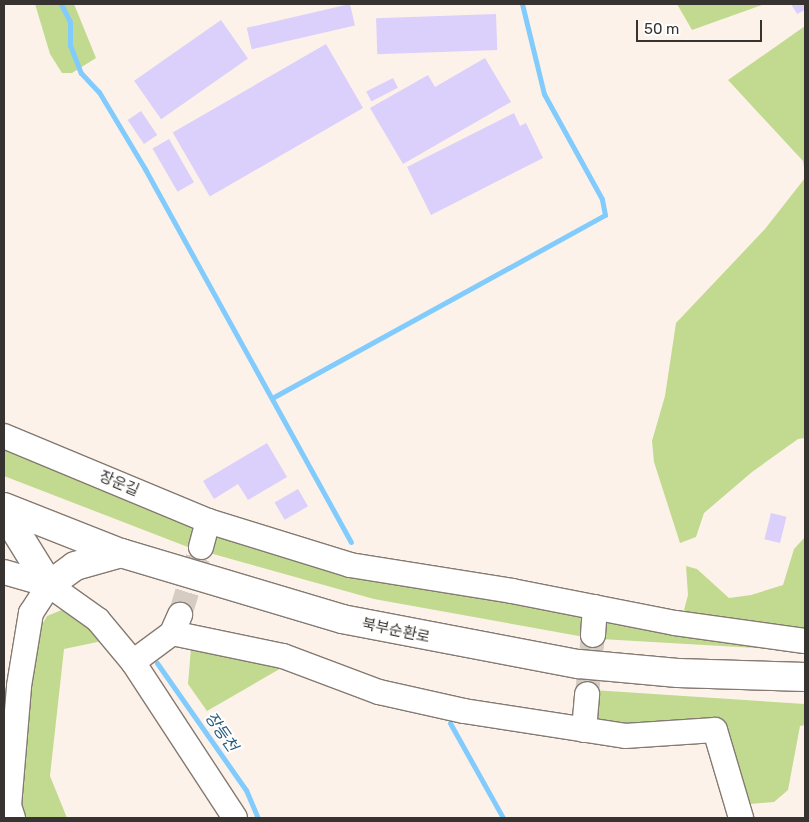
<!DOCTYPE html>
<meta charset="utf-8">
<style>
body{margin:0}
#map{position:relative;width:809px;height:822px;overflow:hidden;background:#fdf2e9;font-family:Rubik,"Noto Sans KR",sans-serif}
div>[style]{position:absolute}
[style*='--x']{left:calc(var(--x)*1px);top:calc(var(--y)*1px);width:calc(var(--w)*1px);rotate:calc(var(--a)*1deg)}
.green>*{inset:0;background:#c1da8f}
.stream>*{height:5px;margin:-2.5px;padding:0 2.5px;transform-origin:2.5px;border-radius:2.5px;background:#82cbfd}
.building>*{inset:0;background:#dbcffb;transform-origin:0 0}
.minor-tunnel>*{height:24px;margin-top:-12px;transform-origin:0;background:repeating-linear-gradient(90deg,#d5ccc4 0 24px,transparent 0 36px)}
.roads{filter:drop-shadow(1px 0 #847a72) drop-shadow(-1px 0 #847a72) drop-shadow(0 1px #847a72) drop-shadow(0 -1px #847a72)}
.minor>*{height:24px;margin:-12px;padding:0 12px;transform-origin:12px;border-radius:12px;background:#fff}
.major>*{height:28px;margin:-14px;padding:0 14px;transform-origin:14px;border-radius:14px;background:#fff}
span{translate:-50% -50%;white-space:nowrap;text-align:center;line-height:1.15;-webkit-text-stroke:4px #fff;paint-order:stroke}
.street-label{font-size:15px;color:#373330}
.water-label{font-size:16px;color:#265b7d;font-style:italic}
.frame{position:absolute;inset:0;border:5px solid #373330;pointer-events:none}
.scale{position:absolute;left:636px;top:20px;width:126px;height:22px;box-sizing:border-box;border:2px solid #373330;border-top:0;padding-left:6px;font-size:15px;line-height:18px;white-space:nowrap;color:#373330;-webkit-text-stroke:4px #fff;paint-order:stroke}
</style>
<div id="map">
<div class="green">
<div style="clip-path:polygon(35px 4px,74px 4px,96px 58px,72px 73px,62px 73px,50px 54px)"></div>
<div style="clip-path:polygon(677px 4px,765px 4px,692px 30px)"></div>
<div style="clip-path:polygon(805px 26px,805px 174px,803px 161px,728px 80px)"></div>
<div style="clip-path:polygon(805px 178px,805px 438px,798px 439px,752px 472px,704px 513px,696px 537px,680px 543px,654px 462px,652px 441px,665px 396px,676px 323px,765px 229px)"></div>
<div style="clip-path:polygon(4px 445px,195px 526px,193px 549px,4px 476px)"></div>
<div style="clip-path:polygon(228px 533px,579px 609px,590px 638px,374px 599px,206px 552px,213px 537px)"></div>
<div style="clip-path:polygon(805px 537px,805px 634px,691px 616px,684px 610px,688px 595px,686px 566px,697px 569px,729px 598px,751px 595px,783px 585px,794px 549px)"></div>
<div style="clip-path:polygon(64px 609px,107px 640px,64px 649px,50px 776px,67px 818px,22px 818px,18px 805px,28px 687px,40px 628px,47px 616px)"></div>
<div style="clip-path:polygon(613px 620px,805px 651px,601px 639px,605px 624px)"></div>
<div style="clip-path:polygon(191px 648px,290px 663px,207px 711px,188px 684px)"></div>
<div style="clip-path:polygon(593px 690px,805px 704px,805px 725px,800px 726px,788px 790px,774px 802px,750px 804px,722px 722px,607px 728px,598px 718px)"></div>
</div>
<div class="stream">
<div style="--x:61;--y:4;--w:20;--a:63"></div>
<div style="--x:70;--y:22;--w:23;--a:90"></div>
<div style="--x:70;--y:45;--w:30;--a:69"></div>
<div style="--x:81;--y:73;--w:26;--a:47"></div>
<div style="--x:99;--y:92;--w:90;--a:59.1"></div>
<div style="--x:145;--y:169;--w:426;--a:61.1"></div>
<div style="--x:272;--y:398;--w:380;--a:-28.8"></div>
<div style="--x:605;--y:215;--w:16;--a:-101"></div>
<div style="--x:602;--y:199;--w:120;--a:-118.9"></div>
<div style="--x:544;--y:94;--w:93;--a:-103.7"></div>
<div style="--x:157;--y:663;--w:155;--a:55"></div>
<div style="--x:246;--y:790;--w:30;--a:67"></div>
<div style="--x:450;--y:723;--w:109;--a:60.8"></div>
</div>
<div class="building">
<div style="left:350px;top:4px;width:22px;height:106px;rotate:77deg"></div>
<div style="clip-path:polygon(791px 4px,804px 4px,805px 10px,797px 14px)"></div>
<div style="left:496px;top:14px;width:36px;height:120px;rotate:88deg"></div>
<div style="left:221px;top:20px;width:47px;height:106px;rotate:55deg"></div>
<div style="left:326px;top:44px;width:74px;height:177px;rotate:60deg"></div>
<div style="clip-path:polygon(485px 58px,511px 102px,403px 164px,370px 108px,428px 75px,435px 87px)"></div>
<div style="left:393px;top:78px;width:11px;height:30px;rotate:63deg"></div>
<div style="left:141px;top:111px;width:29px;height:16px;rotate:56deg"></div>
<div style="clip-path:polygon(514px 113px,520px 126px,526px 123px,543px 158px,431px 215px,407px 167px)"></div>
<div style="left:169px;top:139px;width:50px;height:19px;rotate:60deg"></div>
<div style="clip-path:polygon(267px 443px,287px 477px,248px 500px,238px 484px,214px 499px,203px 481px)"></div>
<div style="left:298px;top:489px;width:20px;height:27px;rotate:60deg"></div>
<div style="left:771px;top:513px;width:16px;height:27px;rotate:14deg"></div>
</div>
<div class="minor-tunnel">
<div style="--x:180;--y:615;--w:71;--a:-72.8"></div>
<div style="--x:587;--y:694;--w:59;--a:-84.2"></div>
</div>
<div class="roads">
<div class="minor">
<div style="--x:4;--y:436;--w:221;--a:22.6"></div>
<div style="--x:208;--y:521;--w:149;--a:17.2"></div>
<div style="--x:350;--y:565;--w:164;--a:9.1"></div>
<div style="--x:512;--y:591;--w:166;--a:11.1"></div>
<div style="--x:675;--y:623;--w:131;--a:7.9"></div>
<div style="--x:201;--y:547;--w:27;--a:-75"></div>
<div style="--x:4;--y:572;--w:47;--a:16.1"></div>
<div style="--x:49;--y:585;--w:60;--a:35.5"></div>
<div style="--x:98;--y:620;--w:55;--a:50.2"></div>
<div style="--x:133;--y:662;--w:186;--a:56.8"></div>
<div style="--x:172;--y:633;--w:113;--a:11.7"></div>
<div style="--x:283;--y:656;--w:103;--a:20.6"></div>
<div style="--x:379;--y:692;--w:87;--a:12.6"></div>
<div style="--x:464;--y:711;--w:163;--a:8.8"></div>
<div style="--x:625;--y:736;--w:90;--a:-3.8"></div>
<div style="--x:715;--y:730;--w:92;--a:73.5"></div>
<div style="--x:593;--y:635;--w:28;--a:-86"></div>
<div style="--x:133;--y:662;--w:49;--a:-36.6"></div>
<div style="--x:172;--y:633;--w:20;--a:-66"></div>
<div style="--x:584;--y:730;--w:36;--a:-85"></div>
<div style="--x:13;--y:818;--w:13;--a:-108"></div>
<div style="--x:9;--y:806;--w:120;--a:-85.2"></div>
<div style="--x:19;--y:686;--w:74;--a:-80.7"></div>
<div style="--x:31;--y:613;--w:33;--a:-57"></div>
</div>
<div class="major">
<div style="--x:4;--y:507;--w:126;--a:21.5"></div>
<div style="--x:121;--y:553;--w:231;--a:16.6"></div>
<div style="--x:342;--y:619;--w:241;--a:10.8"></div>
<div style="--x:579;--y:664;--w:99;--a:5.2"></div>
<div style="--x:678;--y:673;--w:127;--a:1.8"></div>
<div style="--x:4;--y:512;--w:86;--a:58.3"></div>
<div style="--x:49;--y:585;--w:32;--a:-36"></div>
<div style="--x:75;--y:566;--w:48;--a:-15.8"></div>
</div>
</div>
<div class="street-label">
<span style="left:119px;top:484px;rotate:23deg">장운길</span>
<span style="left:396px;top:631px;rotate:12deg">북부순환로</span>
</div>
<div class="water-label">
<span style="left:221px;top:732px;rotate:55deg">장등천</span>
</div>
<div class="frame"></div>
<div class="scale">50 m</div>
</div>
